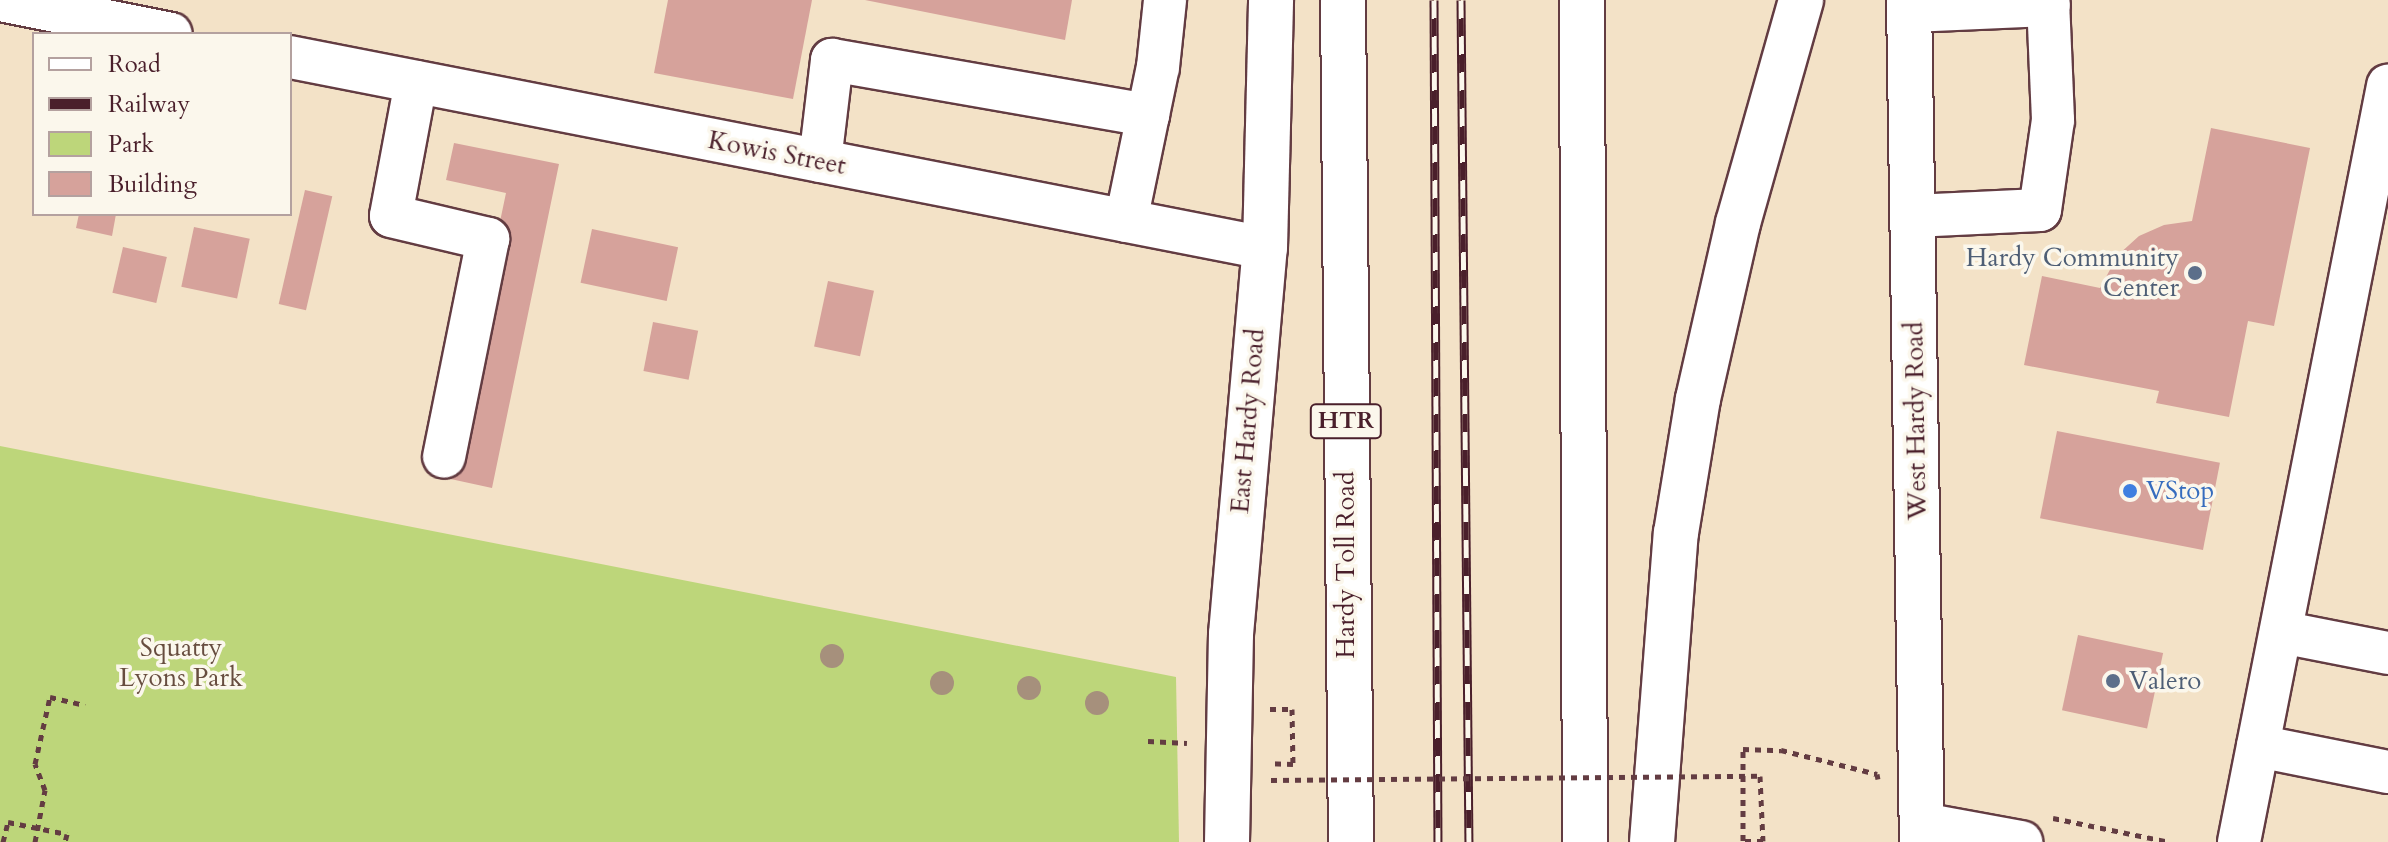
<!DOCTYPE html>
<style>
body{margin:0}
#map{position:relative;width:2388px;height:842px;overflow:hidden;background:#f3e2c7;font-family:Cardo,serif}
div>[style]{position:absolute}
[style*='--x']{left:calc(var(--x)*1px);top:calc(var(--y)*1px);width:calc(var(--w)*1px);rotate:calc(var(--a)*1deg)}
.green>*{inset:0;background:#bdd67a}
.building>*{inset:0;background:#d6a29b;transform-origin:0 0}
.path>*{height:5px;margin-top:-2.5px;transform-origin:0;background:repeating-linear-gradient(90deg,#633c42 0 6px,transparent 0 12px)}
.roads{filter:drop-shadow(2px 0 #633c42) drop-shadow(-2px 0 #633c42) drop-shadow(0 2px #633c42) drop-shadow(0 -2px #633c42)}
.minor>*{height:42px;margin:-21px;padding:0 21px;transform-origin:21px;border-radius:21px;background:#fff}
.major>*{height:44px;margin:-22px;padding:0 22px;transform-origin:22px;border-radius:22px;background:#fff}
.highway>*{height:44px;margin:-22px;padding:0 22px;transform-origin:22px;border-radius:22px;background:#fff}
.rail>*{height:9px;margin-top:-4.5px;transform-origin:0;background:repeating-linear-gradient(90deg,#fbf7ec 0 18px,#4a1f2b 0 36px);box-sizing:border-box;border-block:2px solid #4a1f2b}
.path-bridge>*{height:5px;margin-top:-2.5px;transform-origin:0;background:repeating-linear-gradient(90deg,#633c42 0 6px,transparent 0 12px)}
.trees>*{width:24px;height:24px;margin:-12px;border-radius:50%;background:#a6907c}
.dots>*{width:22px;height:22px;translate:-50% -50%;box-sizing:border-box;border:4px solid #fbf7ec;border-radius:50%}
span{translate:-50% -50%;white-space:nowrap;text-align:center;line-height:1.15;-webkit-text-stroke:7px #fbf7ec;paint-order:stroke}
.shield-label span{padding:2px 6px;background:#fbf7ec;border:2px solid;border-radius:6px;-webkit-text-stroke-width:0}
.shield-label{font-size:24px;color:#4a1f2b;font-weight:700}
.street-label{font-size:26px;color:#4a1f2b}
.service-label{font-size:26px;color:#4e5e75}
.right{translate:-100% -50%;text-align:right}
.left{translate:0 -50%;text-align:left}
.shop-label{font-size:26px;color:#366cbe}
.park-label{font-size:26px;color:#674d3f}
.legend{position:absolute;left:32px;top:32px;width:260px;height:184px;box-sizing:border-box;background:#fbf7ec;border:2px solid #b4a19f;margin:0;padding:10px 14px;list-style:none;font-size:24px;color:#4a1f2b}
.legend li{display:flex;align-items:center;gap:16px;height:40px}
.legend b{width:40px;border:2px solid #b4a19f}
</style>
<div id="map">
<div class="green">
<div style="clip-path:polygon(0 446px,1176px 677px,1179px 842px,0 842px)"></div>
</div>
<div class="building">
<div style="clip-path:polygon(668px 0,812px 0,793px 99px,654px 73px)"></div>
<div style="clip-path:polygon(865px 0,1072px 0,1065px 40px)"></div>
<div style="clip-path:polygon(2211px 128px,2310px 148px,2274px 326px,2248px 321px,2229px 417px,2156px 403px,2159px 391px,2024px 365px,2042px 276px,2100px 288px,2118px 255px,2139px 236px,2164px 225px,2192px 221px)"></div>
<div style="clip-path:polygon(454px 143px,559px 164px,492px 488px,446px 478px,506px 193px,446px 180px)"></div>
<div style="left:305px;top:190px;width:28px;height:117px;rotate:13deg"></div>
<div style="clip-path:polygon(79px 214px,116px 214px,112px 236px,76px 228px)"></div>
<div style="left:194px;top:227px;width:57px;height:61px;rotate:12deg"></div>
<div style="left:592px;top:229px;width:88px;height:55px;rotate:12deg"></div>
<div style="left:123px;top:247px;width:45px;height:47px;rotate:13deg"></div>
<div style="left:828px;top:281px;width:47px;height:67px;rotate:12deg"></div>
<div style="left:653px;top:322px;width:46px;height:50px;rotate:11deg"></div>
<div style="left:2057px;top:431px;width:166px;height:89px;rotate:11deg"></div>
<div style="left:2078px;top:635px;width:87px;height:77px;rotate:12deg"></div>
</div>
<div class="path">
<div style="--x:1270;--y:709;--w:22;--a:0"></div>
<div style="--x:1292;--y:709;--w:55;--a:89"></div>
<div style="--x:1293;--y:764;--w:23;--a:-178"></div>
<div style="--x:1148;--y:741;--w:39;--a:3"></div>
<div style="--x:1760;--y:776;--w:65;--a:87.4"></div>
<div style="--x:1763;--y:841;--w:20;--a:180"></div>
<div style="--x:1743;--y:841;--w:92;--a:-90"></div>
<div style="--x:1743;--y:749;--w:38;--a:2"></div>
<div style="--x:1781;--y:750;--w:99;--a:14"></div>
<div style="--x:1877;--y:774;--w:5;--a:79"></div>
<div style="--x:2053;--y:818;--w:119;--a:11.6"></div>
<div style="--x:3;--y:842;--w:21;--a:-76"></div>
<div style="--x:8;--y:822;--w:60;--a:11.5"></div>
<div style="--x:67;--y:834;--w:8;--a:104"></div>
<div style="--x:35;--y:842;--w:53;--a:-79.1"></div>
<div style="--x:45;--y:790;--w:28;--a:-111"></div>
<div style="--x:35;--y:764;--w:69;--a:-77.4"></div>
<div style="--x:50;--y:697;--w:36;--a:13"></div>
</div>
<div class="roads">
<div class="minor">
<div style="--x:0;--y:0;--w:174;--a:11.2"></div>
<div style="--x:1909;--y:11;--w:140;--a:-2.5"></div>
<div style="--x:290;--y:57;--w:994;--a:11.08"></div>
<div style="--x:416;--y:82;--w:136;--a:100.6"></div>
<div style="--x:391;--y:216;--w:100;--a:13.3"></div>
<div style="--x:488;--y:239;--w:222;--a:101.4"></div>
<div style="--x:820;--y:161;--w:102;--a:-83.2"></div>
<div style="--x:832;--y:60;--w:321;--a:9.9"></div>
<div style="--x:1913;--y:216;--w:127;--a:-2.7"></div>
<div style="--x:2040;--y:210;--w:91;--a:-81.8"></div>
<div style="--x:2053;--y:120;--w:120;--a:-92.4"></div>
<div style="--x:1126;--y:221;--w:157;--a:-78.3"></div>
<div style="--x:1158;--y:67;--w:67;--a:-84"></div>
<div style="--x:2281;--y:632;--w:109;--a:11.1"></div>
<div style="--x:2258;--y:746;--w:133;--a:11.3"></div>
<div style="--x:1922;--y:824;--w:101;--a:10.3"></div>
<div style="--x:2239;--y:842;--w:771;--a:-78.85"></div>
</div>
<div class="major">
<div style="--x:1909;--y:0;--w:842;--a:89.12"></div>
<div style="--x:1227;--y:842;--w:208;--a:-88.9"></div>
<div style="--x:1231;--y:634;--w:387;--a:-85"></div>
<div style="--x:1265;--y:248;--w:248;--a:-88.6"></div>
</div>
<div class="highway">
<div style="--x:1343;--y:0;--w:842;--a:89.46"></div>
<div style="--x:1582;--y:0;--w:842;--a:89.8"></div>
<div style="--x:1652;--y:842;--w:310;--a:-85.6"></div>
<div style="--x:1676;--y:533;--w:136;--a:-80.7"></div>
<div style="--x:1698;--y:399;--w:180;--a:-77.2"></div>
<div style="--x:1738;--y:223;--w:232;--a:-74.2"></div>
</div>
</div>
<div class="rail">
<div style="--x:1434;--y:0;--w:842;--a:89.73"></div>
<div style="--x:1461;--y:0;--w:842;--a:89.46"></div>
</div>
<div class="path-bridge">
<div style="--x:1271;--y:780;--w:489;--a:-0.5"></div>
</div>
<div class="trees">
<div style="left:832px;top:656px"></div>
<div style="left:942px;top:683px"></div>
<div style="left:1029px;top:688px"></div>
<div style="left:1097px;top:703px"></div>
</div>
<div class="dots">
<div style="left:2195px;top:273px;background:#5c6f8a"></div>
<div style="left:2130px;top:491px;background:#3f7fe0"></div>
<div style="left:2113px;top:681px;background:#5c6f8a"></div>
</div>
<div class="shield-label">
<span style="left:1346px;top:421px">HTR</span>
</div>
<div class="street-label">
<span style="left:777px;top:153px;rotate:11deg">Kowis Street</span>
<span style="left:1248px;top:421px;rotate:-85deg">East Hardy Road</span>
<span style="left:1916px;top:421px;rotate:-91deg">West Hardy Road</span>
<span style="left:1346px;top:565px;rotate:-90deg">Hardy Toll Road</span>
</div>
<div class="service-label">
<span class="right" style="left:2179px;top:273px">Hardy Community<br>Center</span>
<span class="left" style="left:2129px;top:681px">Valero</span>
</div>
<div class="shop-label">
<span class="left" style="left:2146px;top:491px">VStop</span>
</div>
<div class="park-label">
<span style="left:181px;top:663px">Squatty<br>Lyons Park</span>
</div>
<ul class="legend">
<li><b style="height:10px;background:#fff"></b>Road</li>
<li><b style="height:10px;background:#4a1f2b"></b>Railway</li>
<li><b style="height:22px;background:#bdd67a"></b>Park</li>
<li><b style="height:22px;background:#d6a29b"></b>Building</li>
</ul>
</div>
